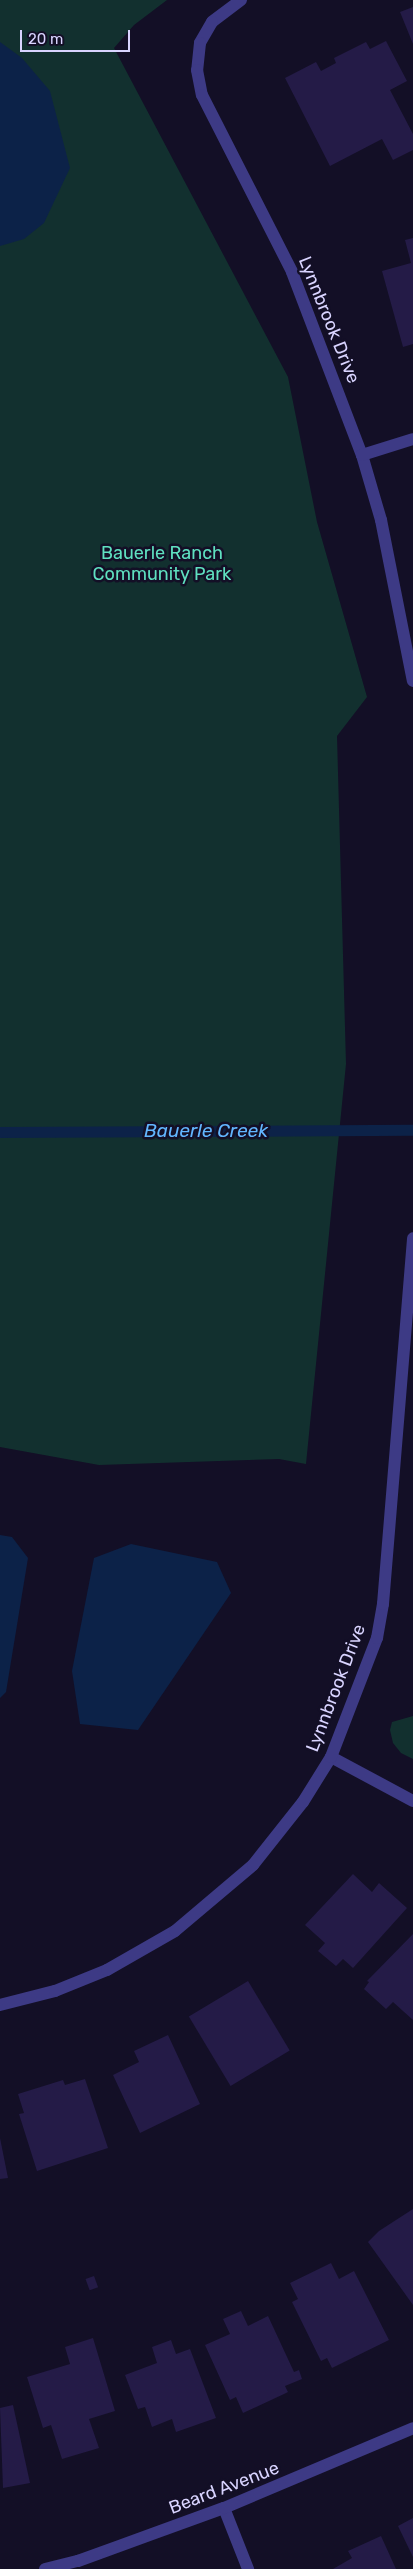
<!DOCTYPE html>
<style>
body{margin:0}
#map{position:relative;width:413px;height:2569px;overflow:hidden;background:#130f26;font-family:Rubik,sans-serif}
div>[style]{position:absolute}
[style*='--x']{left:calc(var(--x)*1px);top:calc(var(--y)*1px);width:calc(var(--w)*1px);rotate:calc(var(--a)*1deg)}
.green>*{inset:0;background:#12302f}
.water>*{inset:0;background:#0c2248}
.stream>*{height:11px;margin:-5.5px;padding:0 5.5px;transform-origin:5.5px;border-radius:5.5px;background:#0c2248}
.building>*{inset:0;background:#241b47;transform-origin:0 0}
.street>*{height:12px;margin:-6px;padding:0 6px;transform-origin:6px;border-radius:6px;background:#3d3a85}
span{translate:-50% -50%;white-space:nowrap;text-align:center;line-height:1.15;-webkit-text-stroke:5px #130f26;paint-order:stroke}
.street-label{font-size:18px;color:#d9d4ff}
.park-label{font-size:18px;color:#5fe0c0}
.water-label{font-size:19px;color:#62b6ff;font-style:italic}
.scale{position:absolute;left:20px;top:30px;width:110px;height:22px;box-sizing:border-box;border:2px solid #d9d4ff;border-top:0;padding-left:6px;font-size:15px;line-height:18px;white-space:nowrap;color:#d9d4ff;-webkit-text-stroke:4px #130f26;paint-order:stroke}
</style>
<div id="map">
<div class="green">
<div style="clip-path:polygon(0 0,167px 0,134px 25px,114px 48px,288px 377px,317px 522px,367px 697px,337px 736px,346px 1064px,306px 1464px,279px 1459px,99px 1465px,0 1447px)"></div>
<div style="clip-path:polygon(413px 1716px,413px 1759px,401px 1753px,393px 1743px,390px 1730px,392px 1722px)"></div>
</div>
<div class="water">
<div style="clip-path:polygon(0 42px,22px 58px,50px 91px,70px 168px,44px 223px,24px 239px,0 246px)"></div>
<div style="clip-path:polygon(0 1535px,12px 1537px,28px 1558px,6px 1692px,0 1698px)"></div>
<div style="clip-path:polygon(131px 1544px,217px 1562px,231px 1593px,138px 1730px,80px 1724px,72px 1671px,94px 1558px)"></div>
</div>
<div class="stream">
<div style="--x:0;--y:1132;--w:413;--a:-0.3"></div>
</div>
<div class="building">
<div style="clip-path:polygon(413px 7px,413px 44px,400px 12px)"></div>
<div style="clip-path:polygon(386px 41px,407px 81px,390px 90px,413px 134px,413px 150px,393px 160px,382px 139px,330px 166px,285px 78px,316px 62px,321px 71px,336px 63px,334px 58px,366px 42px,370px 49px)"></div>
<div style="clip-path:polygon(413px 238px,413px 344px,403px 347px,382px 271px,411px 263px,405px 240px)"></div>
<div style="clip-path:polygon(353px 1874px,372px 1892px,379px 1883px,407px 1908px,353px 1968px,343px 1959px,336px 1966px,318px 1951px,325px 1943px,305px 1925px)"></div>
<div style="clip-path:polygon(413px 1934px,413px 2020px,393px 2002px,386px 2009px,364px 1989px,369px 1982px,367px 1981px)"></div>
<div style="left:248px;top:1981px;width:81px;height:69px;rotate:59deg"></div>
<div style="clip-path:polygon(168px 2035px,200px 2104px,140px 2133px,113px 2075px,139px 2062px,134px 2051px)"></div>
<div style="clip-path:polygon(85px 2079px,108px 2148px,37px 2171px,19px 2114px,24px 2113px,18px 2094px,63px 2080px,65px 2085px)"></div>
<div style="clip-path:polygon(0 2138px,8px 2178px,0 2179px)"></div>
<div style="clip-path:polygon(413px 2209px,413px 2305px,368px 2242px,379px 2231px)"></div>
<div style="clip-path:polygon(331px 2263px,339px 2279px,354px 2271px,389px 2340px,332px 2368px,327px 2358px,321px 2361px,292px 2302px,298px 2299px,290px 2283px)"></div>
<div style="left:94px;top:2276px;width:12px;height:9px;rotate:70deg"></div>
<div style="clip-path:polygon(241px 2311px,248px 2326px,268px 2316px,294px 2372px,299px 2370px,302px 2379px,285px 2386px,288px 2392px,284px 2394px,243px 2413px,236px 2397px,230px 2400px,205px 2345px,230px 2334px,223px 2319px)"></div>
<div style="clip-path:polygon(93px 2338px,115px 2411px,89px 2419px,99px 2448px,62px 2459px,51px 2425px,43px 2428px,27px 2377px,70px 2364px,65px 2347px)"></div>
<div style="clip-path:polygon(171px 2340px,176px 2354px,190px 2349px,216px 2418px,176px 2432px,172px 2419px,152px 2427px,145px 2407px,138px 2409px,125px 2375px,157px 2363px,152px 2347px)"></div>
<div style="clip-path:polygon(13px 2405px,30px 2483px,3px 2488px,0 2408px)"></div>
<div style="clip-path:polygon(413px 2518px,413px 2557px,398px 2526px)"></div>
<div style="clip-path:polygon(381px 2536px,396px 2569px,333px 2569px,352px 2558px,348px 2551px)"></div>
</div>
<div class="street">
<div style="--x:241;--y:0;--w:36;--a:143"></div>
<div style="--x:212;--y:22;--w:24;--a:120"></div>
<div style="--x:200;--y:43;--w:27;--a:96"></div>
<div style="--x:197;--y:70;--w:25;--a:79"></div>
<div style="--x:202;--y:95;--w:199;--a:63"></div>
<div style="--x:292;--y:272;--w:196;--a:69.1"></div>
<div style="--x:362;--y:455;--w:68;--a:73.7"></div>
<div style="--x:381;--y:520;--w:164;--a:78.8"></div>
<div style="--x:362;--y:455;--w:53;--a:-17.4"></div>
<div style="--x:331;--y:1757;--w:93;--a:28.2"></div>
<div style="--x:0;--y:2005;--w:57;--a:-14.3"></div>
<div style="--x:55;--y:1991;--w:56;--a:-22"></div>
<div style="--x:107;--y:1970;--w:78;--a:-29.8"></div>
<div style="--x:175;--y:1931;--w:102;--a:-40.2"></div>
<div style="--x:253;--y:1865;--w:80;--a:-51.6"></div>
<div style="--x:303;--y:1802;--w:53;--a:-58.1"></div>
<div style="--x:331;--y:1757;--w:128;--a:-68.9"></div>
<div style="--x:377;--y:1638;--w:35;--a:-80"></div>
<div style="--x:383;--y:1604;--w:367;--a:-85.3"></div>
<div style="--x:224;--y:2508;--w:66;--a:68.5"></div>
<div style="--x:45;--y:2569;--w:34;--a:-14"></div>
<div style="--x:78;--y:2561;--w:155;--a:-20"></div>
<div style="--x:224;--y:2508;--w:205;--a:-22.9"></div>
</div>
<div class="street-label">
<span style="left:329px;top:320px;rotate:68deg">Lynnbrook Drive</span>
<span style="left:336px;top:1688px;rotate:-69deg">Lynnbrook Drive</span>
<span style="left:224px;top:2488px;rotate:-21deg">Beard Avenue</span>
</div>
<div class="park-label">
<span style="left:162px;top:564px">Bauerle Ranch<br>Community Park</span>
</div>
<div class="water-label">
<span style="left:206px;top:1131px">Bauerle Creek</span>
</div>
<div class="scale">20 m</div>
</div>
